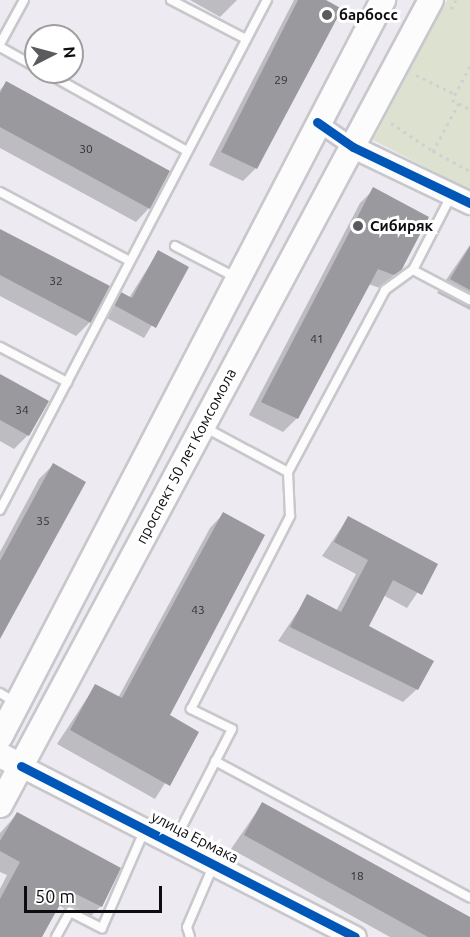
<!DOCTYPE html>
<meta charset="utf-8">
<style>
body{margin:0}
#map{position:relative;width:470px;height:937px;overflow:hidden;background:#edebf1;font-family:Ubuntu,sans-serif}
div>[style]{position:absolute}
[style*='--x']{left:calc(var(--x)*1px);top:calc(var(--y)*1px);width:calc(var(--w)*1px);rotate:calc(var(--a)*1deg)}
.green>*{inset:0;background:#dce2cf}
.shadow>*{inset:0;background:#0003}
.building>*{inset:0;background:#9a999d}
.path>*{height:3px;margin-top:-1.5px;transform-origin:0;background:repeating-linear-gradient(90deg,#d0d0d2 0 3px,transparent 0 7.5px)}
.roads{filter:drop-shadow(2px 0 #c8c7cb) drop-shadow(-2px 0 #c8c7cb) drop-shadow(0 2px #c8c7cb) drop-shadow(0 -2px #c8c7cb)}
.service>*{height:8px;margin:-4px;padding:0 4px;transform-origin:4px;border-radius:4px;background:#fcfcfd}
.minor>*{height:16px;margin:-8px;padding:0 8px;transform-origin:8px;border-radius:8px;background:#fcfcfd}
.tertiary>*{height:21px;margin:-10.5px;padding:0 10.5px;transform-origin:10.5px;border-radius:10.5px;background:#fcfcfd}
.secondary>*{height:24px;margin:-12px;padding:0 12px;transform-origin:12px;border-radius:12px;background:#fcfcfd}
.cycleway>*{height:9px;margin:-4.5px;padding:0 4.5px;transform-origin:4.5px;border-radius:4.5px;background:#0057b8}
.dots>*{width:16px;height:16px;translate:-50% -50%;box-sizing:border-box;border:3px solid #fff;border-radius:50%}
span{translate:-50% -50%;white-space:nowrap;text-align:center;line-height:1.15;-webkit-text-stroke:6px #fff;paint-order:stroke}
.number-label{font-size:12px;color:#302f32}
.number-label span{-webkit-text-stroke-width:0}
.poi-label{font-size:15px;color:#0d0c0f;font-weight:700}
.left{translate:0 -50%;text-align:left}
.street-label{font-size:15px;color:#0d0c0f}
.north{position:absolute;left:24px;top:24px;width:60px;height:60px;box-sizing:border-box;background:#fff;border:2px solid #9e9e9f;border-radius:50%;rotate:84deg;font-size:16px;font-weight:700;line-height:24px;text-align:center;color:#0d0c0f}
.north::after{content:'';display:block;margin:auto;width:21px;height:27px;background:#5b5a5e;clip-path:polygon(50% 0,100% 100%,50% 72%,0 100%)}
.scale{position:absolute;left:24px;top:886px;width:138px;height:27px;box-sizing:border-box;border:3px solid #0d0c0f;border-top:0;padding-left:8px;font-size:18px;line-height:21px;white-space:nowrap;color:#0d0c0f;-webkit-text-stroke:4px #fff;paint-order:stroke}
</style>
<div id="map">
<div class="green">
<div style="clip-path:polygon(447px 0,470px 0,470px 190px,373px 140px)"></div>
</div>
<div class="shadow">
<div style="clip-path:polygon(190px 0,237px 0,220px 17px)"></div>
<div style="clip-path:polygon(294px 0,323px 0,256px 168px,243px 181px,209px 165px)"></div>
<div style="clip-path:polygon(6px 83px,149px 208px,136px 222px,0 148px,0 90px)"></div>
<div style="clip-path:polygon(374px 189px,399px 270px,380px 288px,368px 284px,297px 418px,283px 432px,249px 415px,360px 203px)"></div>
<div style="clip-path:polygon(0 230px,90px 322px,76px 336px,0 296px)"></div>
<div style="clip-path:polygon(470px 245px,470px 310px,437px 293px)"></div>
<div style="clip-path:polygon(158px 252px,187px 268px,144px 338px,105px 317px,122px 294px,129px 298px)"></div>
<div style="clip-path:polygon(0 376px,28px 435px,14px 449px,0 441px)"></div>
<div style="clip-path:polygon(53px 465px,0 636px,0 552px,39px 479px)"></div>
<div style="clip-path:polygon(223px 514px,167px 716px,197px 732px,155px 799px,57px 744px,95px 686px,118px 698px,210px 528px)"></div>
<div style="clip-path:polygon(348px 518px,436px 565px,407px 608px,383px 595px,367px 626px,417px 689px,403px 702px,278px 641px,308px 596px,336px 611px,356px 574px,322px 556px)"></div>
<div style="clip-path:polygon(262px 804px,470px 918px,470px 937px,390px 937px,231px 849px)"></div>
<div style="clip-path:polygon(17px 814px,101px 906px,87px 920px,58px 905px,40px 937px,0 937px,0 889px,7px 875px,0 872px,0 833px)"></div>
</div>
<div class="building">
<div style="clip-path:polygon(298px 0,326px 0,342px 9px,257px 169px,221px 152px)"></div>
<div style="clip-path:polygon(6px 81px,170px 171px,150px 209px,0 127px,0 93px)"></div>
<div style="clip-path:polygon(373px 187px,429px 217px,401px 271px,394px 275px,378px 269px,298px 419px,261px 402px)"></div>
<div style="clip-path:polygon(0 229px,110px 286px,91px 323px,0 275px)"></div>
<div style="clip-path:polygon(470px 246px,470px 290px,450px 279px)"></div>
<div style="clip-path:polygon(158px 250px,189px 267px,156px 328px,114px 305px,121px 292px,132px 298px)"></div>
<div style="clip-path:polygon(0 374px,49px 401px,29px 436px,0 420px)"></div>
<div style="clip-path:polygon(53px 463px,86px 482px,0 639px,0 561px)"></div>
<div style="clip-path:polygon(223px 512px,265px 535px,170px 715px,199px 732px,170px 786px,70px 730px,95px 684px,122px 698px)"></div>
<div style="clip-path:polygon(348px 516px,438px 564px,422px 595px,393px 580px,369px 626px,434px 661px,418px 690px,290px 627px,307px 594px,341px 612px,368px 560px,334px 542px)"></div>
<div style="clip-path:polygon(262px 802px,470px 917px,470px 937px,428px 937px,244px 835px)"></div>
<div style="clip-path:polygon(17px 812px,121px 868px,102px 907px,68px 890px,42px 937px,0 937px,0 899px,20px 862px,0 851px,0 841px)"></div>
</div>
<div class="path">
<div style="--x:451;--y:9;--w:10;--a:-61"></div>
<div style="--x:470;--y:66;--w:38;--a:118"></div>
<div style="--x:452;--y:100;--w:20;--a:27"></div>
<div style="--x:416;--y:75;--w:43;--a:26"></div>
<div style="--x:459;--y:103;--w:55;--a:118.4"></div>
<div style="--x:433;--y:151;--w:42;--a:28.4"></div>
<div style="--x:391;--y:123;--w:50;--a:33.7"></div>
</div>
<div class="roads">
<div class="service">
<div style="--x:171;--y:0;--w:85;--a:27.5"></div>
<div style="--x:0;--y:44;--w:50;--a:-61.4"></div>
<div style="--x:0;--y:47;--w:41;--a:29.1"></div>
<div style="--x:45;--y:72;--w:162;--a:29.1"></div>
<div style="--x:0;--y:192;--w:147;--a:28"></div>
<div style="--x:452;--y:194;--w:85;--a:117.2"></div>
<div style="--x:413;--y:270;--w:64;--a:27.8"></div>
<div style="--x:175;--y:246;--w:70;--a:27.3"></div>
<div style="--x:0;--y:347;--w:76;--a:27.6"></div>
<div style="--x:204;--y:427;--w:95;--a:28.2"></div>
<div style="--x:288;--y:472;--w:206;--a:-61.9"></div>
<div style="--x:385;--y:290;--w:34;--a:-36"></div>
<div style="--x:0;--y:510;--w:576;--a:-62.37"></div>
<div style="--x:0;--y:693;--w:17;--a:31"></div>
<div style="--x:215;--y:761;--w:289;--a:28.2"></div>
<div style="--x:174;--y:842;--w:127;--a:-62.8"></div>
<div style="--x:232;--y:729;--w:46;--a:-154"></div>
<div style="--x:191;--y:709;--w:217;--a:-62.8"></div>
<div style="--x:290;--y:516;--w:44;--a:-92.6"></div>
<div style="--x:56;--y:937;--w:29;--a:-61"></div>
<div style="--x:70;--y:912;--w:36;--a:27"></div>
<div style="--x:102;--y:928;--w:108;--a:-66.5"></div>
<div style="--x:190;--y:937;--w:10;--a:-107"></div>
<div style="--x:187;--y:927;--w:69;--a:-66.8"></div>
</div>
<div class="minor">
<div style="--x:317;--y:122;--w:44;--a:34.8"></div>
</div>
<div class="tertiary">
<div style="--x:353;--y:147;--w:130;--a:25.6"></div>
<div style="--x:21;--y:766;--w:375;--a:27.1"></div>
</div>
<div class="secondary">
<div style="--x:0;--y:737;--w:831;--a:-62.54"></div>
<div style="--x:0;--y:755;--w:24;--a:28"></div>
<div style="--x:0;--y:805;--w:913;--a:-61.84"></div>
</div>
</div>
<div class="cycleway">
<div style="--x:317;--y:122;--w:44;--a:34.8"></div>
<div style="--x:353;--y:147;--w:130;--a:25.6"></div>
<div style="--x:21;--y:766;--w:375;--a:27.1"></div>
</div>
<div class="dots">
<div style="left:327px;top:15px;background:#5b5a5e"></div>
<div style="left:358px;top:226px;background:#5b5a5e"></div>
</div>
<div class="number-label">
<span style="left:281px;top:80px">29</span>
<span style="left:86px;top:149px">30</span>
<span style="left:56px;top:281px">32</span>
<span style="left:317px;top:339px">41</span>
<span style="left:22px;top:410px">34</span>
<span style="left:43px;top:521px">35</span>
<span style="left:198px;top:610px">43</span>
<span style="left:357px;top:876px">18</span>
</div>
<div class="poi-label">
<span class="left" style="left:339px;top:15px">барбосс</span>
<span class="left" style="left:370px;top:226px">Сибиряк</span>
</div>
<div class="street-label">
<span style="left:186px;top:456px;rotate:-62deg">проспект 50 лет Комсомола</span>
<span style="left:195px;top:837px;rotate:27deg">улица Ермака</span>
</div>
<div class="north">N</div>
<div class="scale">50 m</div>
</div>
